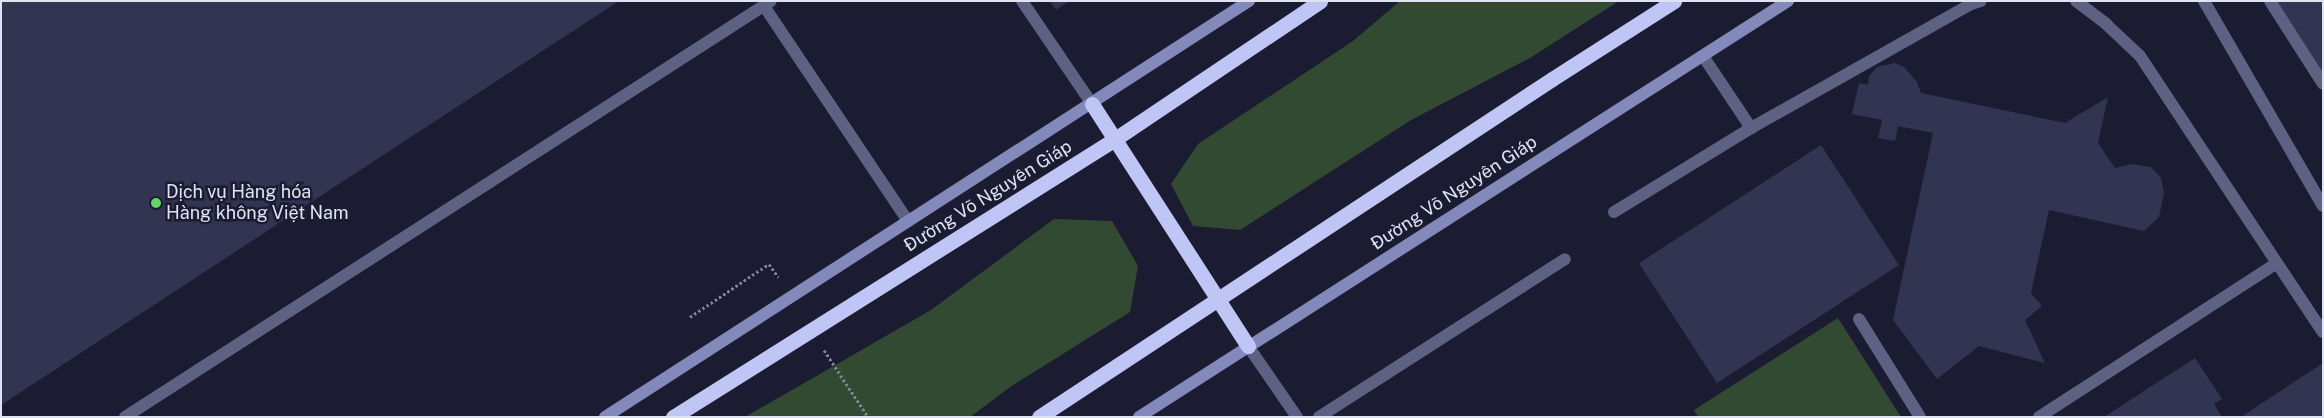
<!DOCTYPE html>
<meta charset="utf-8">
<style>
body{margin:0}
#map{position:relative;width:2324px;height:418px;overflow:hidden;background:#1b1c32;font-family:"Public Sans",sans-serif}
div>[style]{position:absolute}
[style*='--x']{left:calc(var(--x)*1px);top:calc(var(--y)*1px);width:calc(var(--w)*1px);rotate:calc(var(--a)*1deg)}
.green>*{inset:0;background:#324932}
.building>*{inset:0;background:#323552;transform-origin:0 0}
.path>*{height:3px;margin-top:-1.5px;transform-origin:0;background:repeating-linear-gradient(90deg,#828497 0 2.5px,transparent 0 5px)}
.lane>*{height:12px;margin:-6px;padding:0 6px;transform-origin:6px;border-radius:6px;background:#5e6282}
.street>*{height:12px;margin:-6px;padding:0 6px;transform-origin:6px;border-radius:6px;background:#5e6282}
.secondary>*{height:12px;margin:-6px;padding:0 6px;transform-origin:6px;border-radius:6px;background:#8389bb}
.highway>*{height:15px;margin:-7.5px;padding:0 7.5px;transform-origin:7.5px;border-radius:7.5px;background:#bfc5f4}
.dots>*{width:14px;height:14px;translate:-50% -50%;box-sizing:border-box;border:2px solid #1b1c32;border-radius:50%}
span{translate:-50% -50%;white-space:nowrap;text-align:center;line-height:1.15;-webkit-text-stroke:5px #1b1c32;paint-order:stroke}
.poi-label{font-size:18px;color:#e0e3f2}
.left{translate:0 -50%;text-align:left}
.street-label{font-size:18px;color:#e0e3f2}
.frame{position:absolute;inset:0;border:2px solid #e0e3f2;pointer-events:none}
</style>
<div id="map">
<div class="green">
<div style="clip-path:polygon(1400px 1px,1619px 1px,1530px 58px,1411px 120px,1240px 230px,1193px 226px,1171px 184px,1198px 144px,1353px 41px)"></div>
<div style="clip-path:polygon(1054px 219px,1112px 221px,1138px 266px,1130px 312px,1013px 385px,970px 417px,745px 417px,931px 310px)"></div>
<div style="clip-path:polygon(1838px 318px,1901px 417px,1698px 417px,1694px 410px)"></div>
</div>
<div class="building">
<div style="clip-path:polygon(1px 1px,619px 1px,1px 405px)"></div>
<div style="clip-path:polygon(1050px 1px,1069px 1px,1056px 10px)"></div>
<div style="clip-path:polygon(2276px 1px,2323px 1px,2323px 75px)"></div>
<div style="clip-path:polygon(1895px 63px,1904px 67px,1917px 82px,1921px 93px,2065px 123px,2108px 97px,2098px 143px,2115px 168px,2132px 164px,2151px 167px,2161px 178px,2164px 193px,2159px 217px,2144px 231px,2049px 210px,2031px 293px,2042px 306px,2025px 320px,2045px 363px,1979px 346px,1937px 379px,1893px 320px,1933px 133px,1898px 126px,1895px 141px,1878px 138px,1882px 120px,1852px 114px,1859px 83px,1868px 85px,1869px 76px,1877px 67px)"></div>
<div style="left:1821px;top:145px;width:143px;height:217px;rotate:57deg"></div>
<div style="clip-path:polygon(2195px 358px,2222px 399px,2214px 404px,2222px 417px,2104px 417px)"></div>
<div style="clip-path:polygon(2323px 363px,2323px 417px,2241px 417px)"></div>
</div>
<div class="path">
<div style="--x:690;--y:317;--w:95;--a:-33.9"></div>
<div style="--x:769;--y:264;--w:16;--a:55"></div>
<div style="--x:824;--y:350;--w:80;--a:56.7"></div>
</div>
<div class="lane">
<div style="--x:1022;--y:1;--w:125;--a:55.8"></div>
<div style="--x:2076;--y:1;--w:38;--a:37"></div>
<div style="--x:2106;--y:24;--w:47;--a:43.3"></div>
<div style="--x:2140;--y:56;--w:331;--a:56.5"></div>
<div style="--x:2270;--y:1;--w:98;--a:57.4"></div>
<div style="--x:764;--y:6;--w:259;--a:56.2"></div>
<div style="--x:1703;--y:56;--w:87;--a:56.3"></div>
<div style="--x:1614;--y:212;--w:161;--a:-31.5"></div>
<div style="--x:1751;--y:128;--w:253;--a:-29.4"></div>
<div style="--x:1971;--y:4;--w:10;--a:-17"></div>
<div style="--x:1859;--y:319;--w:115;--a:58.1"></div>
<div style="--x:125;--y:417;--w:768;--a:-32.78"></div>
<div style="--x:2039;--y:417;--w:283;--a:-32.9"></div>
</div>
<div class="street">
<div style="--x:2204;--y:1;--w:237;--a:59.9"></div>
<div style="--x:1248;--y:346;--w:86;--a:55.4"></div>
<div style="--x:1319;--y:417;--w:292;--a:-32.7"></div>
</div>
<div class="secondary">
<div style="--x:605;--y:417;--w:767;--a:-32.86"></div>
<div style="--x:1139;--y:417;--w:771;--a:-32.66"></div>
</div>
<div class="highway">
<div style="--x:1092;--y:104;--w:288;--a:57.2"></div>
<div style="--x:673;--y:417;--w:522;--a:-32.17"></div>
<div style="--x:1115;--y:139;--w:247;--a:-33.9"></div>
<div style="--x:1039;--y:417;--w:614;--a:-33.38"></div>
<div style="--x:1552;--y:79;--w:145;--a:-32.6"></div>
</div>
<div class="dots">
<div style="left:156px;top:203px;background:#63d468"></div>
</div>
<div class="poi-label">
<span class="left" style="left:166px;top:203px">Dịch vụ Hàng hóa<br>Hàng không Việt Nam</span>
</div>
<div class="street-label">
<span style="left:1454px;top:193px;rotate:-33deg">Đường Võ Nguyên Giáp</span>
<span style="left:988px;top:196px;rotate:-32deg">Đường Võ Nguyên Giáp</span>
</div>
<div class="frame"></div>
</div>
